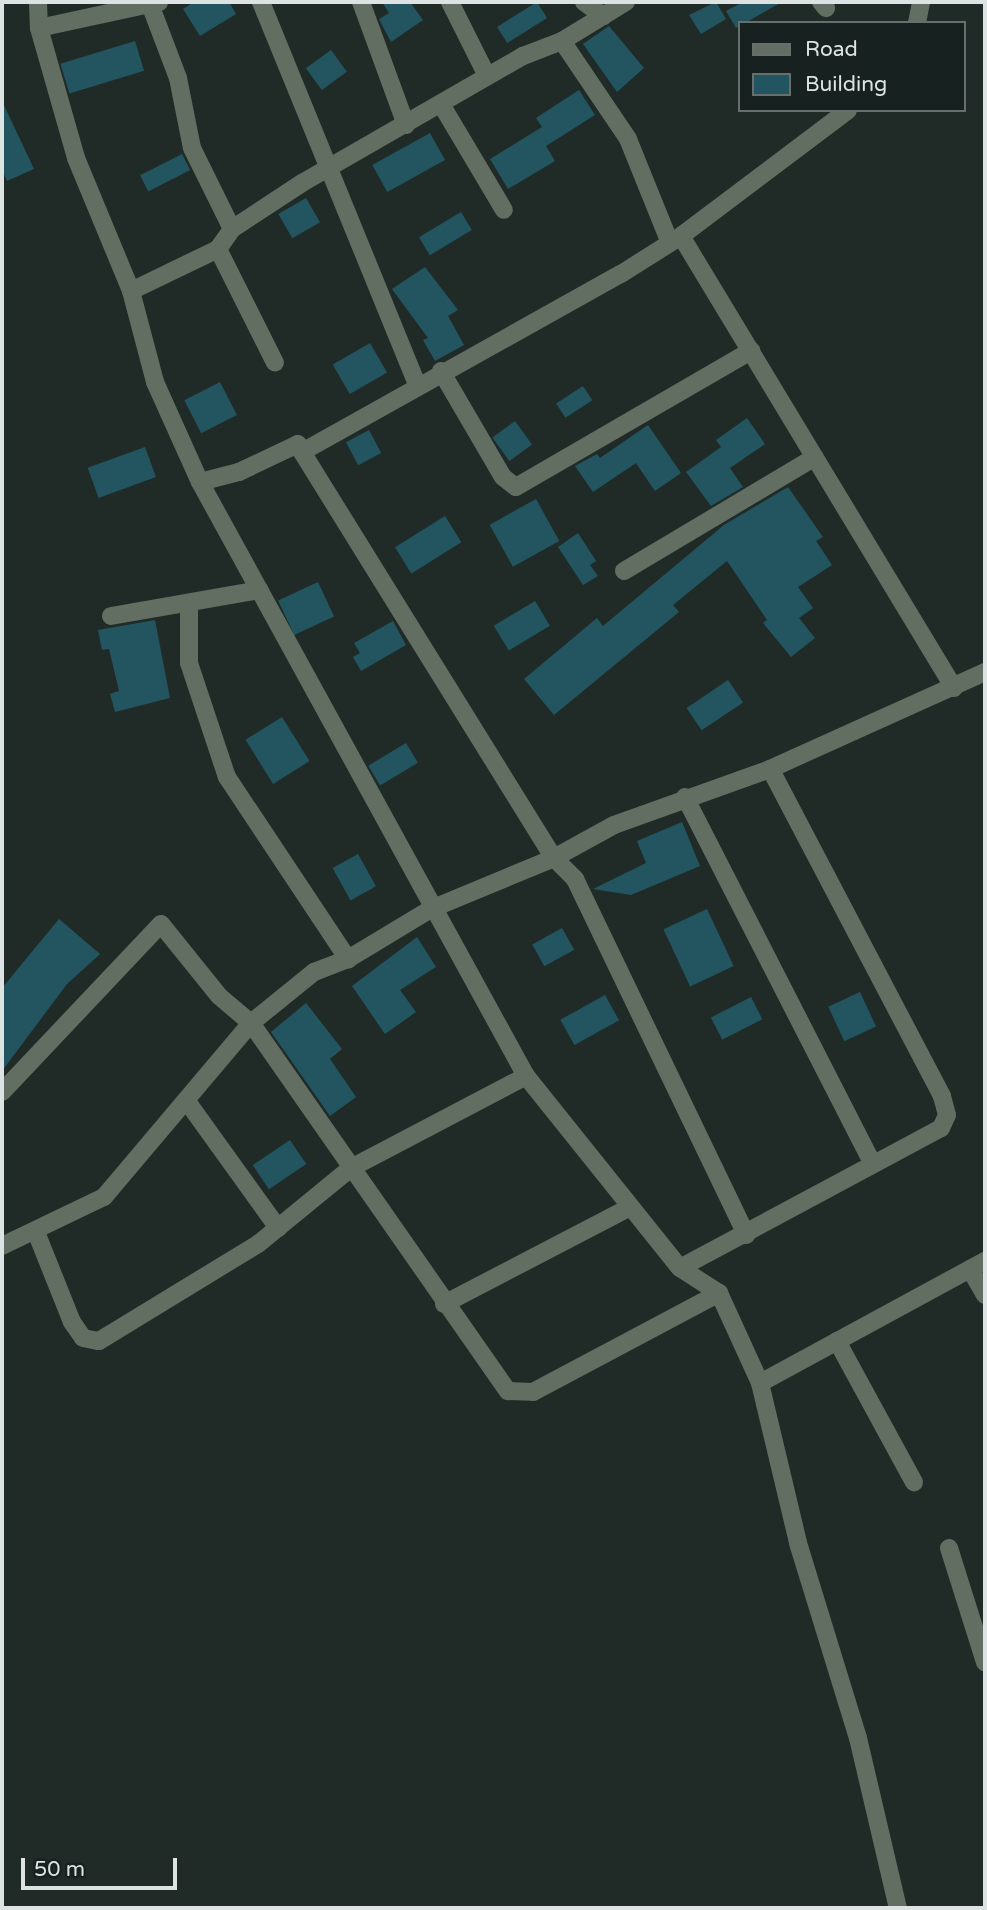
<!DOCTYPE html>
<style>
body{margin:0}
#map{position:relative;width:987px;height:1910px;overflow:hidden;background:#202b28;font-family:"Varela Round",sans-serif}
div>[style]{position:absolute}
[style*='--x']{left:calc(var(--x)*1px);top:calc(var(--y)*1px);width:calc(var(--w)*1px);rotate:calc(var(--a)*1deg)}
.building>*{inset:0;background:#235560;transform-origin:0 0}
.minor>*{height:18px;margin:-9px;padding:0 9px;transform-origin:9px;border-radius:9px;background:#616e61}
span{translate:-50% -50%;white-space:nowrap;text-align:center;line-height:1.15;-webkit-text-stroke:5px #17211f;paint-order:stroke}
.frame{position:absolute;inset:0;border:4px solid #dde3e2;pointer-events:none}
.legend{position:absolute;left:738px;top:21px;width:228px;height:91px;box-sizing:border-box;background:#17211f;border:2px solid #666f6d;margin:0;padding:9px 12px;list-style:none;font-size:21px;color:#dde3e2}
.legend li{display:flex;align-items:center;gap:14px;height:35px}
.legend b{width:35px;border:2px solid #666f6d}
.scale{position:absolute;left:21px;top:1858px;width:156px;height:32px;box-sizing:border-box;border:4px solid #dde3e2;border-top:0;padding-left:9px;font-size:21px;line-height:24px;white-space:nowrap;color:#dde3e2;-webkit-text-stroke:5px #17211f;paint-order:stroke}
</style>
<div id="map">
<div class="building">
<div style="clip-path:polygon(194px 2px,229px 2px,236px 14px,200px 36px,183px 9px)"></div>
<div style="clip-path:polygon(382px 2px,410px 2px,423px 20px,391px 42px,379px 19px,389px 13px)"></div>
<div style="left:537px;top:2px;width:19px;height:47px;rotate:58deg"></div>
<div style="clip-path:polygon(716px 2px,726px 19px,701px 34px,689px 15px)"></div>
<div style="clip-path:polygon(743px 2px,782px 2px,736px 28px,726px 11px)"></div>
<div style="clip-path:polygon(609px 26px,644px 68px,617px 92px,583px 44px)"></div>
<div style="left:135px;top:41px;width:31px;height:78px;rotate:73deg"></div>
<div style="left:331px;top:50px;width:27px;height:31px;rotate:54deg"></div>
<div style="clip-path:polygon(579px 90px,595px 115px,546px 146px,555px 161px,508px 189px,490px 159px,542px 127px,536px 118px)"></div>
<div style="clip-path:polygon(2px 101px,34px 169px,7px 181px,2px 170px)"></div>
<div style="left:430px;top:133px;width:31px;height:66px;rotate:61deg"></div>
<div style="left:182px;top:154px;width:18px;height:47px;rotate:63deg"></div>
<div style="left:306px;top:198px;width:28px;height:32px;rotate:60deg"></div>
<div style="left:461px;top:212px;width:21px;height:49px;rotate:59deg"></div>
<div style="clip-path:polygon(425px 267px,458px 310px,448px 316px,464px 345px,435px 361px,423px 340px,428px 338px,392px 289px)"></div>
<div style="left:370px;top:343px;width:34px;height:43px;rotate:60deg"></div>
<div style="left:220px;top:382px;width:37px;height:40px;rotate:63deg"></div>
<div style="left:583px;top:386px;width:17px;height:32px;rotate:57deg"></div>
<div style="clip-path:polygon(747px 418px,765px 444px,730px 468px,743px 487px,711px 506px,686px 472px,721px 447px,716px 440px)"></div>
<div style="left:515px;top:421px;width:29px;height:28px;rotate:54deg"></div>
<div style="clip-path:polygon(648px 425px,681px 473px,655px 491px,636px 463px,593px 492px,575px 466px,597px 454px,600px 458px)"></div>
<div style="left:369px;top:430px;width:26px;height:26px;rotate:62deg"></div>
<div style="left:145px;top:447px;width:32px;height:61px;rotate:70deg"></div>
<div style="clip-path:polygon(788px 487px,823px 537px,816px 541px,832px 565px,798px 587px,813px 608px,799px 618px,815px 638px,791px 657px,763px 623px,767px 620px,727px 561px,673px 605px,679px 612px,554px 715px,524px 679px,597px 618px,603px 626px,724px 525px)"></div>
<div style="left:536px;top:499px;width:48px;height:53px;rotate:61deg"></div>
<div style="left:445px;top:516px;width:31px;height:59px;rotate:58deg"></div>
<div style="clip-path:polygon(578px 533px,596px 561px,590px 565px,598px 576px,583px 585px,558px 547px)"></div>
<div style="left:318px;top:582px;width:38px;height:44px;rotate:65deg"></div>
<div style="left:535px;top:601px;width:29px;height:48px;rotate:59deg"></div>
<div style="clip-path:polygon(155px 620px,170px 698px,115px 712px,110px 694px,119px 691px,109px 649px,102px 650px,98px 630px)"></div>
<div style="clip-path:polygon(393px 621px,406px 645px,361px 671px,353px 657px,360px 653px,354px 643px)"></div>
<div style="left:728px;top:680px;width:27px;height:50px;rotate:56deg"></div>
<div style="left:282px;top:717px;width:52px;height:43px;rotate:58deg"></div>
<div style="left:406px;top:743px;width:23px;height:44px;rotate:59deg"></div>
<div style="clip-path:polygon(682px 822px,700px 866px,631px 895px,593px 889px,646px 863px,637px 841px)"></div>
<div style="left:358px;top:854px;width:37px;height:29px;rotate:61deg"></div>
<div style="left:707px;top:909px;width:63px;height:48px;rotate:65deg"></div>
<div style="clip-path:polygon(59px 919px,100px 954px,67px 984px,2px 1071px,2px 988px)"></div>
<div style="left:562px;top:928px;width:25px;height:34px;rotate:61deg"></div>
<div style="clip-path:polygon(417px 937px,436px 967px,400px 990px,416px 1012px,385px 1034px,352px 986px)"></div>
<div style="left:860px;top:992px;width:38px;height:35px;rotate:65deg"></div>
<div style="left:605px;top:995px;width:29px;height:51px;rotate:61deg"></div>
<div style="left:751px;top:997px;width:25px;height:45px;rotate:63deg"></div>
<div style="clip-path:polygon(306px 1003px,342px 1049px,330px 1059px,356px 1097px,330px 1116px,271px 1032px)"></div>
<div style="left:290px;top:1140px;width:29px;height:45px;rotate:56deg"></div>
</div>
<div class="minor">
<div style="--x:38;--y:2;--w:26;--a:88"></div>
<div style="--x:39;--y:28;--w:135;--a:74.1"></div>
<div style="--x:76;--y:158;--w:144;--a:67.5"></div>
<div style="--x:131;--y:291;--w:94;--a:75.2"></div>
<div style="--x:155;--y:382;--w:110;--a:65.8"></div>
<div style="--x:200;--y:482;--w:678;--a:61.24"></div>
<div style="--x:526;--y:1076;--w:246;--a:51.3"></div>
<div style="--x:680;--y:1268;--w:46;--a:32.7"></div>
<div style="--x:719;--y:1293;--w:99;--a:65.5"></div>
<div style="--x:760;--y:1383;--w:164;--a:76.6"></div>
<div style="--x:798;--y:1543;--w:204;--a:72.9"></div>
<div style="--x:858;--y:1738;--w:175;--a:76.8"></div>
<div style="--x:261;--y:2;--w:414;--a:67.8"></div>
<div style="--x:361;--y:2;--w:131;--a:69.9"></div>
<div style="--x:450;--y:2;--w:83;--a:63.4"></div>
<div style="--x:584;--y:2;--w:24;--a:36"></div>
<div style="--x:821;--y:2;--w:8;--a:50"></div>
<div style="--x:151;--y:7;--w:76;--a:69.2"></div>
<div style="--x:178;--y:78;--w:71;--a:78.7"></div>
<div style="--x:192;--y:148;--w:90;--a:63.7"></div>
<div style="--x:917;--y:23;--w:21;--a:-79"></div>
<div style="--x:39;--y:28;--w:123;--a:-12.2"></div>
<div style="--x:562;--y:41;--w:75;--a:-31.4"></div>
<div style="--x:441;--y:104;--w:123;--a:59.3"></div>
<div style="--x:681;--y:236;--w:528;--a:58.87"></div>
<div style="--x:218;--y:249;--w:127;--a:63.4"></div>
<div style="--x:131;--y:291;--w:97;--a:-25.8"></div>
<div style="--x:218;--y:249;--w:24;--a:-55"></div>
<div style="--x:232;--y:229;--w:84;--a:-33.3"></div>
<div style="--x:302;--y:183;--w:255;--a:-29.9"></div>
<div style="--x:523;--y:56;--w:42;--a:-21"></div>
<div style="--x:562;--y:41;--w:118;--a:56"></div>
<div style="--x:628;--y:139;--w:112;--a:68"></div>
<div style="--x:441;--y:371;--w:123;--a:59.7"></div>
<div style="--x:503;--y:477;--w:16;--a:38"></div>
<div style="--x:516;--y:487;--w:272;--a:-30.1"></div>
<div style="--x:302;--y:452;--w:478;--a:58.2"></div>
<div style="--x:554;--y:858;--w:30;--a:45"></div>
<div style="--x:575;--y:879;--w:395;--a:64.3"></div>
<div style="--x:200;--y:482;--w:40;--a:-14.4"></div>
<div style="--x:239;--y:472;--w:65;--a:-25.4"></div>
<div style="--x:298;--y:444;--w:9;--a:63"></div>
<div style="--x:302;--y:452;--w:365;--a:-29.2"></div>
<div style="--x:621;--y:274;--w:71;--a:-32.3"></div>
<div style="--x:681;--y:236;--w:209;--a:-37"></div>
<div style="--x:624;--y:571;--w:222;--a:-30.8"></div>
<div style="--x:189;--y:603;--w:60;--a:90"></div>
<div style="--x:189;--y:663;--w:120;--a:71.6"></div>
<div style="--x:227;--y:777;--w:219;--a:56.4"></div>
<div style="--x:111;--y:616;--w:151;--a:-9.9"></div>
<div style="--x:685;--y:797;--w:412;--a:62.9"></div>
<div style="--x:2;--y:1092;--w:231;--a:-46.6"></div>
<div style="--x:161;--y:924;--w:92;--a:51.1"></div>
<div style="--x:219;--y:996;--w:42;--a:40.2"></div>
<div style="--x:251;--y:1023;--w:449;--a:55.1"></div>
<div style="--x:508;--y:1391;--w:25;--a:2"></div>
<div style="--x:533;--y:1392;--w:211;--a:-28"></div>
<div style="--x:186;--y:1100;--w:158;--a:54.3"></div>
<div style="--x:36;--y:1232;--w:97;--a:68.2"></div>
<div style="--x:72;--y:1322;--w:19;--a:55"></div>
<div style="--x:83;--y:1338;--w:16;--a:11"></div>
<div style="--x:99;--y:1341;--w:186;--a:-31.4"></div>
<div style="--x:258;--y:1244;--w:120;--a:-39.3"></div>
<div style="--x:351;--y:1168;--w:198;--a:-27.7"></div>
<div style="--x:2;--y:1246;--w:113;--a:-25.7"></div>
<div style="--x:104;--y:1197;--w:228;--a:-49.8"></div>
<div style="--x:251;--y:1023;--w:81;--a:-39"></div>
<div style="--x:314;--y:972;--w:36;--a:-21"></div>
<div style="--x:348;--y:959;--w:97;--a:-31.1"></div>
<div style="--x:431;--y:909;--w:133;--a:-22.5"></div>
<div style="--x:554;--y:858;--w:68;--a:-28.8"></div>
<div style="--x:614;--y:825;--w:166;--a:-19.7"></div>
<div style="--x:770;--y:769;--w:236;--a:-24.3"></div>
<div style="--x:680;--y:1268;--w:296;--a:-28.2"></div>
<div style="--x:941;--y:1128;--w:14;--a:-65"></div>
<div style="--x:947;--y:1115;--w:20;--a:-105"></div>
<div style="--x:942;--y:1096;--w:369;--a:-117.7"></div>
<div style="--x:970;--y:1269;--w:30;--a:60"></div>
<div style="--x:444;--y:1304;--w:210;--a:-27.5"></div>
<div style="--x:837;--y:1341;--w:161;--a:61.4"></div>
<div style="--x:760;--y:1383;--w:256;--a:-28.5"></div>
<div style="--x:949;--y:1548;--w:120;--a:72.5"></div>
</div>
<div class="frame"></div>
<ul class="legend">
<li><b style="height:9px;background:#616e61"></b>Road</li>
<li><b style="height:19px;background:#235560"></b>Building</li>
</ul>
<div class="scale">50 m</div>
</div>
